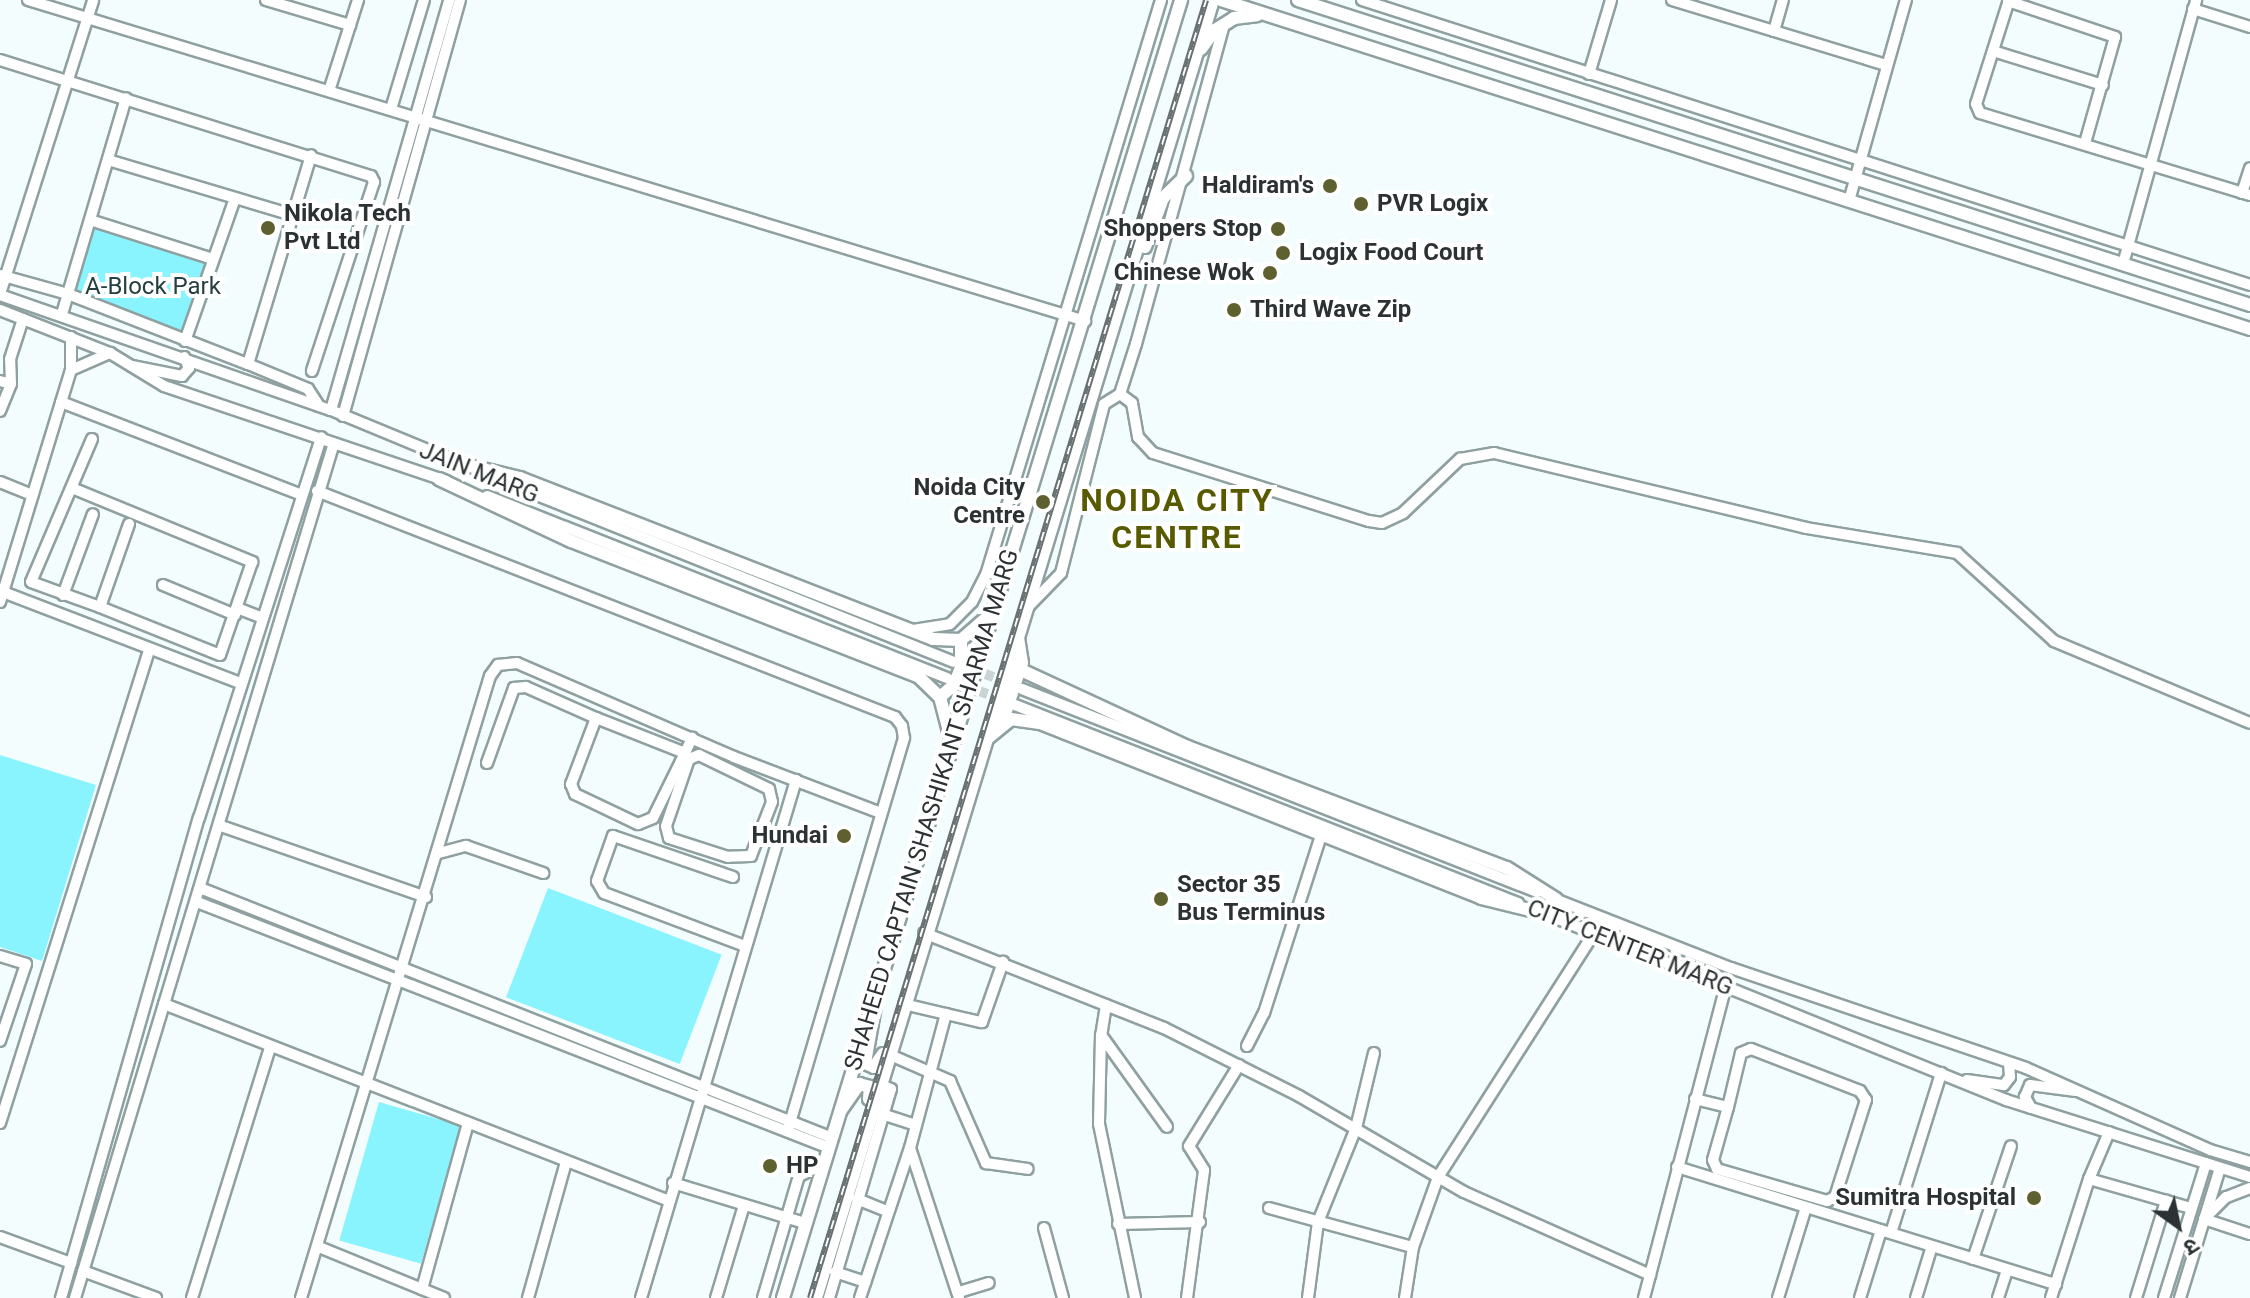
<!DOCTYPE html>
<meta charset="utf-8">
<style>
body{margin:0}
#map{position:relative;width:2250px;height:1298px;overflow:hidden;background:#f3fdfe;font-family:Roboto,"Noto Sans Devanagari",sans-serif}
div>[style]{position:absolute}
[style*='--x']{left:calc(var(--x)*1px);top:calc(var(--y)*1px);width:calc(var(--w)*1px);rotate:calc(var(--a)*1deg)}
.green>*{inset:0;background:#89f4fe;transform-origin:0 0}
.minor-tunnel>*{height:10px;margin-top:-5px;transform-origin:0;background:repeating-linear-gradient(90deg,#cbd4d5 0 10px,transparent 0 15px)}
.roads{filter:drop-shadow(2px 0 #8fa0a1) drop-shadow(-2px 0 #8fa0a1) drop-shadow(0 2px #8fa0a1) drop-shadow(0 -2px #8fa0a1)}
.minor>*{height:10px;margin:-5px;padding:0 5px;transform-origin:5px;border-radius:5px;background:#fff}
.major>*{height:12px;margin:-6px;padding:0 6px;transform-origin:6px;border-radius:6px;background:#fff}
.rail>*{height:6px;margin-top:-3px;transform-origin:0;background:repeating-linear-gradient(90deg,#fff 0 9px,#687071 0 18px);box-sizing:border-box;border-block:2px solid #687071}
.dots>*{width:22px;height:22px;translate:-50% -50%;box-sizing:border-box;border:4px solid #fff;border-radius:50%}
span{translate:-50% -50%;white-space:nowrap;text-align:center;line-height:1.15;-webkit-text-stroke:8px #fff;paint-order:stroke}
.poi-label{font-size:24px;color:#2c3233;font-weight:700}
.right{translate:-100% -50%;text-align:right}
.left{translate:0 -50%;text-align:left}
.park-label{font-size:24px;color:#263f41}
.street-label{font-size:24px;color:#2c3233}
.district-label{font-size:32px;color:#585a00;font-weight:700;letter-spacing:2px}
.north{position:absolute;left:2138px;top:1186px;width:80px;height:80px;-webkit-text-stroke:6px #fff;paint-order:stroke;rotate:147deg;font-size:22px;font-weight:700;line-height:32px;text-align:center;color:#2c3233}
.north::after{content:'';display:block;margin:auto;width:28px;height:36px;background:#2c3233;clip-path:polygon(50% 0,100% 100%,50% 72%,0 100%)}
</style>
<div id="map">
<div class="green">
<div style="left:92px;top:222px;width:123px;height:82px;rotate:18deg"></div>
<div style="clip-path:polygon(0 755px,96px 785px,42px 961px,0 947px)"></div>
<div style="left:548px;top:888px;width:186px;height:117px;rotate:21deg"></div>
<div style="left:379px;top:1102px;width:85px;height:144px;rotate:16deg"></div>
</div>
<div class="minor-tunnel">
<div style="--x:956;--y:663;--w:60;--a:20.6"></div>
<div style="--x:950;--y:680;--w:60;--a:20.6"></div>
</div>
<div class="roads">
<div class="minor">
<div style="--x:28;--y:0;--w:1105;--a:16.89"></div>
<div style="--x:266;--y:0;--w:88;--a:16.6"></div>
<div style="--x:1362;--y:0;--w:933;--a:17.79"></div>
<div style="--x:1672;--y:0;--w:224;--a:16.9"></div>
<div style="--x:2009;--y:0;--w:109;--a:107.6"></div>
<div style="--x:1976;--y:104;--w:10;--a:66"></div>
<div style="--x:1980;--y:113;--w:282;--a:16.9"></div>
<div style="--x:2008;--y:1;--w:113;--a:18.6"></div>
<div style="--x:2115;--y:37;--w:110;--a:105.8"></div>
<div style="--x:2193;--y:9;--w:60;--a:17.5"></div>
<div style="--x:1774;--y:31;--w:32;--a:-74"></div>
<div style="--x:1993;--y:51;--w:115;--a:17.2"></div>
<div style="--x:0;--y:60;--w:389;--a:17.4"></div>
<div style="--x:371;--y:176;--w:7;--a:63"></div>
<div style="--x:374;--y:182;--w:199;--a:108.2"></div>
<div style="--x:1589;--y:74;--w:77;--a:-73.4"></div>
<div style="--x:329;--y:91;--w:96;--a:-72.3"></div>
<div style="--x:391;--y:109;--w:114;--a:-73.2"></div>
<div style="--x:108;--y:160;--w:192;--a:16.6"></div>
<div style="--x:2242;--y:193;--w:26;--a:-72"></div>
<div style="--x:1849;--y:201;--w:209;--a:-74.2"></div>
<div style="--x:90;--y:220;--w:129;--a:17.6"></div>
<div style="--x:2123;--y:264;--w:274;--a:-74.5"></div>
<div style="--x:0;--y:275;--w:71;--a:15.6"></div>
<div style="--x:68;--y:294;--w:193;--a:21.3"></div>
<div style="--x:248;--y:364;--w:65;--a:22.6"></div>
<div style="--x:308;--y:389;--w:20;--a:57"></div>
<div style="--x:0;--y:294;--w:308;--a:-72.4"></div>
<div style="--x:0;--y:295;--w:350;--a:19.2"></div>
<div style="--x:331;--y:410;--w:147;--a:22.4"></div>
<div style="--x:0;--y:310;--w:118;--a:21.4"></div>
<div style="--x:110;--y:353;--w:63;--a:31.4"></div>
<div style="--x:164;--y:386;--w:298;--a:18.6"></div>
<div style="--x:62;--y:314;--w:225;--a:-73.5"></div>
<div style="--x:185;--y:341;--w:151;--a:-70.7"></div>
<div style="--x:248;--y:364;--w:218;--a:-73.2"></div>
<div style="--x:132;--y:366;--w:51;--a:11.3"></div>
<div style="--x:182;--y:376;--w:11;--a:-49"></div>
<div style="--x:189;--y:368;--w:12;--a:-114"></div>
<div style="--x:71;--y:370;--w:43;--a:-23.6"></div>
<div style="--x:0;--y:381;--w:11;--a:15"></div>
<div style="--x:11;--y:384;--w:25;--a:-92"></div>
<div style="--x:10;--y:359;--w:42;--a:-72"></div>
<div style="--x:1120;--y:394;--w:15;--a:37"></div>
<div style="--x:1132;--y:403;--w:35;--a:80"></div>
<div style="--x:1138;--y:437;--w:22;--a:47"></div>
<div style="--x:1153;--y:453;--w:226;--a:17.5"></div>
<div style="--x:1369;--y:521;--w:13;--a:9"></div>
<div style="--x:1382;--y:523;--w:23;--a:-25"></div>
<div style="--x:1403;--y:513;--w:79;--a:-43.5"></div>
<div style="--x:1460;--y:459;--w:35;--a:-10"></div>
<div style="--x:1494;--y:453;--w:321;--a:13.5"></div>
<div style="--x:1806;--y:528;--w:153;--a:9.4"></div>
<div style="--x:1957;--y:553;--w:131;--a:42.2"></div>
<div style="--x:2054;--y:641;--w:212;--a:22.7"></div>
<div style="--x:61;--y:402;--w:258;--a:21.1"></div>
<div style="--x:331;--y:410;--w:427;--a:-73.9"></div>
<div style="--x:0;--y:411;--w:29;--a:-68"></div>
<div style="--x:343;--y:416;--w:432;--a:-74.3"></div>
<div style="--x:92;--y:439;--w:155;--a:113.1"></div>
<div style="--x:31;--y:582;--w:73;--a:19.9"></div>
<div style="--x:482;--y:473;--w:508;--a:21.82"></div>
<div style="--x:0;--y:482;--w:35;--a:22"></div>
<div style="--x:72;--y:488;--w:195;--a:22.3"></div>
<div style="--x:252;--y:562;--w:98;--a:109"></div>
<div style="--x:220;--y:655;--w:129;--a:-158.2"></div>
<div style="--x:100;--y:607;--w:88;--a:-70.7"></div>
<div style="--x:317;--y:491;--w:621;--a:21.36"></div>
<div style="--x:895;--y:717;--w:11;--a:52"></div>
<div style="--x:902;--y:726;--w:12;--a:81"></div>
<div style="--x:904;--y:738;--w:409;--a:106.5"></div>
<div style="--x:487;--y:496;--w:495;--a:21.6"></div>
<div style="--x:163;--y:585;--w:78;--a:22.6"></div>
<div style="--x:3;--y:592;--w:254;--a:21"></div>
<div style="--x:63;--y:595;--w:86;--a:-69.7"></div>
<div style="--x:0;--y:602;--w:243;--a:-73"></div>
<div style="--x:71;--y:370;--w:33;--a:-90"></div>
<div style="--x:237;--y:608;--w:26;--a:21"></div>
<div style="--x:1027;--y:608;--w:49;--a:-45.8"></div>
<div style="--x:1061;--y:573;--w:174;--a:-75.7"></div>
<div style="--x:1104;--y:404;--w:19;--a:-32"></div>
<div style="--x:1120;--y:394;--w:52;--a:-72.3"></div>
<div style="--x:1136;--y:344;--w:332;--a:-74.6"></div>
<div style="--x:913;--y:630;--w:37;--a:-9"></div>
<div style="--x:950;--y:624;--w:31;--a:-45"></div>
<div style="--x:972;--y:602;--w:30;--a:-63"></div>
<div style="--x:986;--y:575;--w:601;--a:-73.07"></div>
<div style="--x:1022;--y:689;--w:554;--a:21.51"></div>
<div style="--x:1015;--y:705;--w:541;--a:21.49"></div>
<div style="--x:685;--y:753;--w:96;--a:-158.5"></div>
<div style="--x:596;--y:718;--w:71;--a:110.7"></div>
<div style="--x:571;--y:784;--w:11;--a:68"></div>
<div style="--x:575;--y:794;--w:70;--a:25.5"></div>
<div style="--x:638;--y:824;--w:16;--a:-22"></div>
<div style="--x:653;--y:818;--w:72;--a:-63.8"></div>
<div style="--x:685;--y:753;--w:17;--a:-65"></div>
<div style="--x:699;--y:755;--w:78;--a:25.9"></div>
<div style="--x:769;--y:789;--w:13;--a:77"></div>
<div style="--x:772;--y:802;--w:58;--a:111.3"></div>
<div style="--x:751;--y:856;--w:23;--a:178"></div>
<div style="--x:728;--y:857;--w:62;--a:-162.1"></div>
<div style="--x:669;--y:838;--w:12;--a:-104"></div>
<div style="--x:666;--y:826;--w:71;--a:-71.1"></div>
<div style="--x:689;--y:759;--w:11;--a:-22"></div>
<div style="--x:487;--y:763;--w:80;--a:-70.2"></div>
<div style="--x:514;--y:688;--w:12;--a:-5"></div>
<div style="--x:526;--y:687;--w:77;--a:23.9"></div>
<div style="--x:221;--y:826;--w:217;--a:19.1"></div>
<div style="--x:439;--y:853;--w:28;--a:-15"></div>
<div style="--x:466;--y:846;--w:82;--a:19.3"></div>
<div style="--x:733;--y:877;--w:127;--a:-161.1"></div>
<div style="--x:613;--y:836;--w:48;--a:109.6"></div>
<div style="--x:597;--y:881;--w:14;--a:60"></div>
<div style="--x:604;--y:893;--w:151;--a:20.6"></div>
<div style="--x:200;--y:888;--w:677;--a:21.57"></div>
<div style="--x:1552;--y:898;--w:192;--a:21.4"></div>
<div style="--x:1731;--y:968;--w:311;--a:18.7"></div>
<div style="--x:2026;--y:1068;--w:201;--a:24"></div>
<div style="--x:2210;--y:1150;--w:42;--a:16.7"></div>
<div style="--x:197;--y:902;--w:676;--a:21.25"></div>
<div style="--x:1541;--y:912;--w:502;--a:22.01"></div>
<div style="--x:2006;--y:1100;--w:256;--a:17.5"></div>
<div style="--x:924;--y:933;--w:258;--a:21.6"></div>
<div style="--x:1164;--y:1028;--w:151;--a:26.7"></div>
<div style="--x:1299;--y:1096;--w:191;--a:30.2"></div>
<div style="--x:1464;--y:1192;--w:204;--a:24"></div>
<div style="--x:0;--y:956;--w:27;--a:17"></div>
<div style="--x:26;--y:964;--w:81;--a:108.7"></div>
<div style="--x:164;--y:1004;--w:540;--a:21.29"></div>
<div style="--x:1106;--y:1005;--w:30;--a:99"></div>
<div style="--x:1101;--y:1035;--w:113;--a:54.3"></div>
<div style="--x:946;--y:1014;--w:37;--a:13"></div>
<div style="--x:982;--y:1022;--w:64;--a:-70.7"></div>
<div style="--x:1101;--y:1035;--w:89;--a:91.3"></div>
<div style="--x:1099;--y:1124;--w:178;--a:78.3"></div>
<div style="--x:1247;--y:1046;--w:37;--a:-63"></div>
<div style="--x:1264;--y:1013;--w:187;--a:-72.2"></div>
<div style="--x:888;--y:1054;--w:68;--a:23.5"></div>
<div style="--x:950;--y:1081;--w:90;--a:66.3"></div>
<div style="--x:986;--y:1163;--w:42;--a:8.1"></div>
<div style="--x:1967;--y:1080;--w:37;--a:8"></div>
<div style="--x:2004;--y:1085;--w:10;--a:-53"></div>
<div style="--x:2010;--y:1077;--w:14;--a:-94"></div>
<div style="--x:1695;--y:1099;--w:34;--a:14"></div>
<div style="--x:1728;--y:1107;--w:55;--a:105.8"></div>
<div style="--x:1713;--y:1160;--w:10;--a:66"></div>
<div style="--x:1717;--y:1169;--w:115;--a:16.2"></div>
<div style="--x:1827;--y:1201;--w:9;--a:-27"></div>
<div style="--x:1835;--y:1197;--w:102;--a:-72.3"></div>
<div style="--x:1866;--y:1100;--w:11;--a:-124"></div>
<div style="--x:1860;--y:1091;--w:117;--a:-158.9"></div>
<div style="--x:1751;--y:1049;--w:11;--a:158"></div>
<div style="--x:1741;--y:1053;--w:56;--a:103.5"></div>
<div style="--x:2031;--y:1108;--w:13;--a:-119"></div>
<div style="--x:2025;--y:1097;--w:13;--a:-67"></div>
<div style="--x:2030;--y:1085;--w:46;--a:7.4"></div>
<div style="--x:882;--y:1114;--w:33;--a:18"></div>
<div style="--x:0;--y:1123;--w:497;--a:-72.5"></div>
<div style="--x:910;--y:1148;--w:158;--a:71.9"></div>
<div style="--x:1677;--y:1167;--w:397;--a:17.2"></div>
<div style="--x:2089;--y:1179;--w:51;--a:-66.9"></div>
<div style="--x:673;--y:1183;--w:138;--a:16.9"></div>
<div style="--x:2250;--y:1188;--w:26;--a:159"></div>
<div style="--x:2226;--y:1197;--w:31;--a:135"></div>
<div style="--x:2204;--y:1219;--w:48;--a:18.1"></div>
<div style="--x:857;--y:1199;--w:31;--a:22"></div>
<div style="--x:1269;--y:1208;--w:149;--a:15.2"></div>
<div style="--x:1118;--y:1224;--w:82;--a:-1.4"></div>
<div style="--x:1044;--y:1228;--w:73;--a:74.8"></div>
<div style="--x:1891;--y:1233;--w:168;--a:-72.6"></div>
<div style="--x:0;--y:1237;--w:76;--a:20.1"></div>
<div style="--x:319;--y:1247;--w:135;--a:22.2"></div>
<div style="--x:1973;--y:1259;--w:119;--a:-71.4"></div>
<div style="--x:83;--y:1271;--w:78;--a:20.3"></div>
<div style="--x:835;--y:1272;--w:32;--a:18"></div>
<div style="--x:422;--y:1289;--w:172;--a:-74.5"></div>
<div style="--x:959;--y:1292;--w:31;--a:-17"></div>
<div style="--x:61;--y:1298;--w:499;--a:-74"></div>
<div style="--x:199;--y:818;--w:400;--a:-72.2"></div>
<div style="--x:75;--y:1298;--w:893;--a:-73.15"></div>
<div style="--x:192;--y:1298;--w:263;--a:-72.7"></div>
<div style="--x:301;--y:1298;--w:650;--a:-73.1"></div>
<div style="--x:490;--y:676;--w:14;--a:-54"></div>
<div style="--x:498;--y:665;--w:19;--a:-6"></div>
<div style="--x:517;--y:663;--w:236;--a:23.4"></div>
<div style="--x:734;--y:757;--w:157;--a:20.9"></div>
<div style="--x:528;--y:1298;--w:141;--a:-74.4"></div>
<div style="--x:641;--y:1298;--w:541;--a:-73.34"></div>
<div style="--x:716;--y:1298;--w:97;--a:-73.2"></div>
<div style="--x:763;--y:1298;--w:127;--a:-73.6"></div>
<div style="--x:799;--y:1176;--w:25;--a:-26"></div>
<div style="--x:829;--y:1298;--w:218;--a:-73.5"></div>
<div style="--x:891;--y:1089;--w:13;--a:-157"></div>
<div style="--x:860;--y:1298;--w:158;--a:-71.6"></div>
<div style="--x:910;--y:1148;--w:139;--a:-75"></div>
<div style="--x:946;--y:1014;--w:43;--a:-166.6"></div>
<div style="--x:1187;--y:1298;--w:129;--a:-82.4"></div>
<div style="--x:1204;--y:1170;--w:28;--a:-122"></div>
<div style="--x:1189;--y:1146;--w:95;--a:-58.3"></div>
<div style="--x:1308;--y:1298;--w:77;--a:-82.5"></div>
<div style="--x:1318;--y:1222;--w:101;--a:-68"></div>
<div style="--x:1356;--y:1128;--w:77;--a:-76.5"></div>
<div style="--x:1405;--y:1298;--w:52;--a:-81.1"></div>
<div style="--x:1413;--y:1247;--w:74;--a:-70.3"></div>
<div style="--x:1438;--y:1177;--w:290;--a:-57.4"></div>
<div style="--x:1644;--y:1298;--w:323;--a:-75.3"></div>
<div style="--x:1778;--y:1298;--w:95;--a:-72.9"></div>
<div style="--x:1860;--y:1298;--w:71;--a:-72.8"></div>
<div style="--x:1916;--y:1298;--w:54;--a:-72.9"></div>
<div style="--x:1998;--y:1298;--w:29;--a:-72"></div>
<div style="--x:2051;--y:1298;--w:125;--a:-72.3"></div>
<div style="--x:2089;--y:1179;--w:106;--a:15.9"></div>
<div style="--x:2136;--y:1298;--w:102;--a:-72.8"></div>
<div style="--x:2164;--y:1298;--w:141;--a:-72.7"></div>
<div style="--x:2180;--y:1298;--w:136;--a:-72.9"></div>
</div>
<div class="major">
<div style="--x:1221;--y:0;--w:1080;--a:17.73"></div>
<div style="--x:1298;--y:0;--w:1000;--a:17.76"></div>
<div style="--x:1201;--y:49;--w:24;--a:-54"></div>
<div style="--x:1215;--y:30;--w:22;--a:-32"></div>
<div style="--x:1234;--y:18;--w:23;--a:-7"></div>
<div style="--x:1145;--y:247;--w:52;--a:-69.8"></div>
<div style="--x:1163;--y:198;--w:32;--a:-44"></div>
<div style="--x:462;--y:464;--w:60;--a:13.6"></div>
<div style="--x:520;--y:478;--w:443;--a:21.3"></div>
<div style="--x:933;--y:639;--w:28;--a:2"></div>
<div style="--x:961;--y:640;--w:43;--a:-41.2"></div>
<div style="--x:439;--y:479;--w:146;--a:25.2"></div>
<div style="--x:571;--y:541;--w:372;--a:21.3"></div>
<div style="--x:918;--y:676;--w:30;--a:44"></div>
<div style="--x:940;--y:697;--w:52;--a:75.4"></div>
<div style="--x:1021;--y:670;--w:184;--a:24.8"></div>
<div style="--x:1188;--y:747;--w:341;--a:20.8"></div>
<div style="--x:1507;--y:868;--w:58;--a:32.3"></div>
<div style="--x:940;--y:697;--w:18;--a:-41"></div>
<div style="--x:954;--y:685;--w:18;--a:-68"></div>
<div style="--x:961;--y:668;--w:28;--a:-90"></div>
<div style="--x:1002;--y:723;--w:63;--a:-71.6"></div>
<div style="--x:1022;--y:663;--w:24;--a:-99"></div>
<div style="--x:989;--y:737;--w:28;--a:-39"></div>
<div style="--x:1011;--y:719;--w:29;--a:8"></div>
<div style="--x:1040;--y:723;--w:474;--a:21.6"></div>
<div style="--x:1481;--y:898;--w:67;--a:13.8"></div>
<div style="--x:875;--y:1006;--w:58;--a:100"></div>
<div style="--x:865;--y:1063;--w:10;--a:24"></div>
<div style="--x:874;--y:1067;--w:16;--a:-55"></div>
<div style="--x:841;--y:1110;--w:32;--a:-55"></div>
<div style="--x:859;--y:1084;--w:11;--a:15"></div>
<div style="--x:870;--y:1087;--w:12;--a:95"></div>
<div style="--x:783;--y:1298;--w:1358;--a:-72.95"></div>
<div style="--x:816;--y:1298;--w:1357;--a:-72.99"></div>
</div>
</div>
<div class="rail">
<div style="--x:810;--y:1298;--w:1357;--a:-73.03"></div>
</div>
<div class="dots">
<div style="left:1330px;top:186px;background:#5e612f"></div>
<div style="left:1361px;top:204px;background:#5e612f"></div>
<div style="left:268px;top:228px;background:#5e612f"></div>
<div style="left:1278px;top:229px;background:#5e612f"></div>
<div style="left:1283px;top:253px;background:#5e612f"></div>
<div style="left:1270px;top:273px;background:#5e612f"></div>
<div style="left:1234px;top:310px;background:#5e612f"></div>
<div style="left:1043px;top:502px;background:#5e612f"></div>
<div style="left:844px;top:836px;background:#5e612f"></div>
<div style="left:1161px;top:899px;background:#5e612f"></div>
<div style="left:770px;top:1166px;background:#5e612f"></div>
<div style="left:2034px;top:1198px;background:#5e612f"></div>
</div>
<div class="poi-label">
<span class="right" style="left:1314px;top:186px">Haldiram's</span>
<span class="left" style="left:1377px;top:204px">PVR Logix</span>
<span class="left" style="left:284px;top:228px">Nikola Tech<br>Pvt Ltd</span>
<span class="right" style="left:1262px;top:229px">Shoppers Stop</span>
<span class="left" style="left:1299px;top:253px">Logix Food Court</span>
<span class="right" style="left:1254px;top:273px">Chinese Wok</span>
<span class="left" style="left:1250px;top:310px">Third Wave Zip</span>
<span class="right" style="left:1025px;top:502px">Noida City<br>Centre</span>
<span class="right" style="left:828px;top:836px">Hundai</span>
<span class="left" style="left:1177px;top:899px">Sector 35<br>Bus Terminus</span>
<span class="left" style="left:786px;top:1166px">HP</span>
<span class="right" style="left:2016px;top:1198px">Sumitra Hospital</span>
</div>
<div class="park-label">
<span style="left:153px;top:287px">A-Block Park</span>
</div>
<div class="street-label">
<span style="left:479px;top:473px;rotate:22deg">JAIN MARG</span>
<span style="left:932px;top:810px;rotate:-73deg">SHAHEED CAPTAIN SHASHIKANT SHARMA MARG</span>
<span style="left:1630px;top:948px;rotate:22deg">CITY CENTER MARG</span>
</div>
<div class="district-label">
<span style="left:1177px;top:519px">NOIDA CITY<br>CENTRE</span>
</div>
<div class="north">उ</div>
</div>
